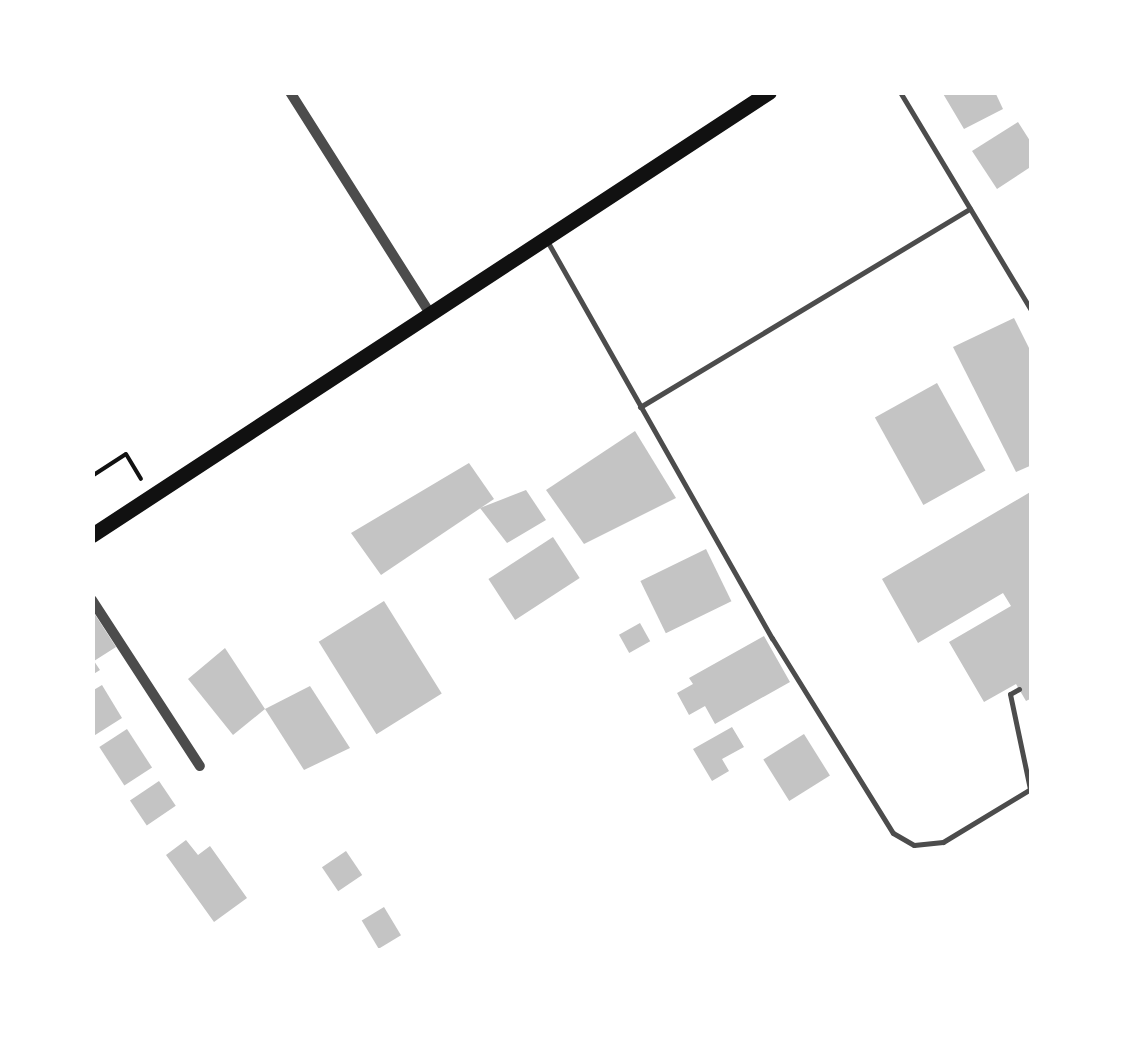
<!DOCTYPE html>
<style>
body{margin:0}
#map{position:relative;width:1124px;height:1043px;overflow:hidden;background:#fff;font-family:"Source Sans 3",sans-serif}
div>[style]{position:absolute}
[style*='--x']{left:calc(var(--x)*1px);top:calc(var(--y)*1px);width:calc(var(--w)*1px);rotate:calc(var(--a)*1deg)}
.building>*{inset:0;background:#c4c4c4;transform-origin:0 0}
.path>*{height:4px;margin:-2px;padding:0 2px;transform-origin:2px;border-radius:2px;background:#111}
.service>*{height:5px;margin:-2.5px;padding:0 2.5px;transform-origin:2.5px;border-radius:2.5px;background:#4c4c4c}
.minor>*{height:10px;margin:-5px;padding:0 5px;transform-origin:5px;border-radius:5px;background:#4c4c4c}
.secondary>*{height:15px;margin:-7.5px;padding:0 7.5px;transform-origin:7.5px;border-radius:7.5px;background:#111}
span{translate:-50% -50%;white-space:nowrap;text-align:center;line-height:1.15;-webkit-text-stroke:8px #fff;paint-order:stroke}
.frame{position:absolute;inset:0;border:95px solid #fff;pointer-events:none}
</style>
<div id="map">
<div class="building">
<div style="clip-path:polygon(942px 92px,995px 92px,1003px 109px,964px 129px)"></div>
<div style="clip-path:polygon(1018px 122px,1032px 144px,1032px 166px,997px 189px,972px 151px)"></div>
<div style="clip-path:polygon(1014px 318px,1032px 354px,1032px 465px,1016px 472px,953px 347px)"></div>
<div style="left:937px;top:383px;width:100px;height:71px;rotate:61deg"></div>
<div style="clip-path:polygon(635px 431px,676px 498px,584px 544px,546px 490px)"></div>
<div style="clip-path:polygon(469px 463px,494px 499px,381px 575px,351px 533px)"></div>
<div style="clip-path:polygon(526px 490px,546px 520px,507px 543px,480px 508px)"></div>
<div style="clip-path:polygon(1032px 491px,1032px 698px,1026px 701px,1016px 684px,984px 702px,949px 642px,1011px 606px,1003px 593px,918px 643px,882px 579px)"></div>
<div style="left:553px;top:537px;width:49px;height:77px;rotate:57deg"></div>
<div style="left:706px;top:549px;width:58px;height:73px;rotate:64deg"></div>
<div style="left:384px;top:601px;width:109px;height:77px;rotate:58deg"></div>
<div style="clip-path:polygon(92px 610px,116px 647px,94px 661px,100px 670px,92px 675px)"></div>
<div style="left:640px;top:623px;width:21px;height:24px;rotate:61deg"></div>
<div style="clip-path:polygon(764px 636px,790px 682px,715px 724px,705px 706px,689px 715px,677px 693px,693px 684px,689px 678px)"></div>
<div style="clip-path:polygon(225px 648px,265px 709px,233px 735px,188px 679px)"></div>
<div style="clip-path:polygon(102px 685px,122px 718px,92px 737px,92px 691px)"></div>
<div style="clip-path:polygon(310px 686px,350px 748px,304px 770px,265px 709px)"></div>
<div style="clip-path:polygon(732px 727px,744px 747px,722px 759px,729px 771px,712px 781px,693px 749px)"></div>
<div style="left:127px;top:729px;width:46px;height:33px;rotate:57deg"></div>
<div style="left:804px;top:734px;width:49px;height:48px;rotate:58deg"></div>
<div style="left:159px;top:781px;width:30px;height:35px;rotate:56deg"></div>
<div style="clip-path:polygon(186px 840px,198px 855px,210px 846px,247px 898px,214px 922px,166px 855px)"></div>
<div style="left:346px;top:851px;width:29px;height:29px;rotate:56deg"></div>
<div style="left:384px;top:907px;width:33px;height:26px;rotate:59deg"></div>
</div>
<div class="path">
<div style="--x:92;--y:476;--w:40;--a:-32.9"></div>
<div style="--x:126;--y:454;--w:29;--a:59"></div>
</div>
<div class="service">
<div style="--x:900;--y:92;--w:257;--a:59"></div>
<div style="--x:546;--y:239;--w:459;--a:60.5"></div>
<div style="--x:772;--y:638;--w:229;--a:58.2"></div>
<div style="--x:893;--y:833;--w:24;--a:30"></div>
<div style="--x:914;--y:845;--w:29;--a:-6"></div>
<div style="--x:943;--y:842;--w:104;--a:-31.2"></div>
<div style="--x:640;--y:407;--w:385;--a:-31"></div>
<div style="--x:1019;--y:689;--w:10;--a:151"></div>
<div style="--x:1010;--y:694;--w:97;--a:78.1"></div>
</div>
<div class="minor">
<div style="--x:290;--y:92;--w:260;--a:57.7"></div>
<div style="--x:92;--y:600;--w:198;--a:57"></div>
</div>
<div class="secondary">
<div style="--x:92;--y:535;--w:809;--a:-33.2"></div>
</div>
<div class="frame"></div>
</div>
